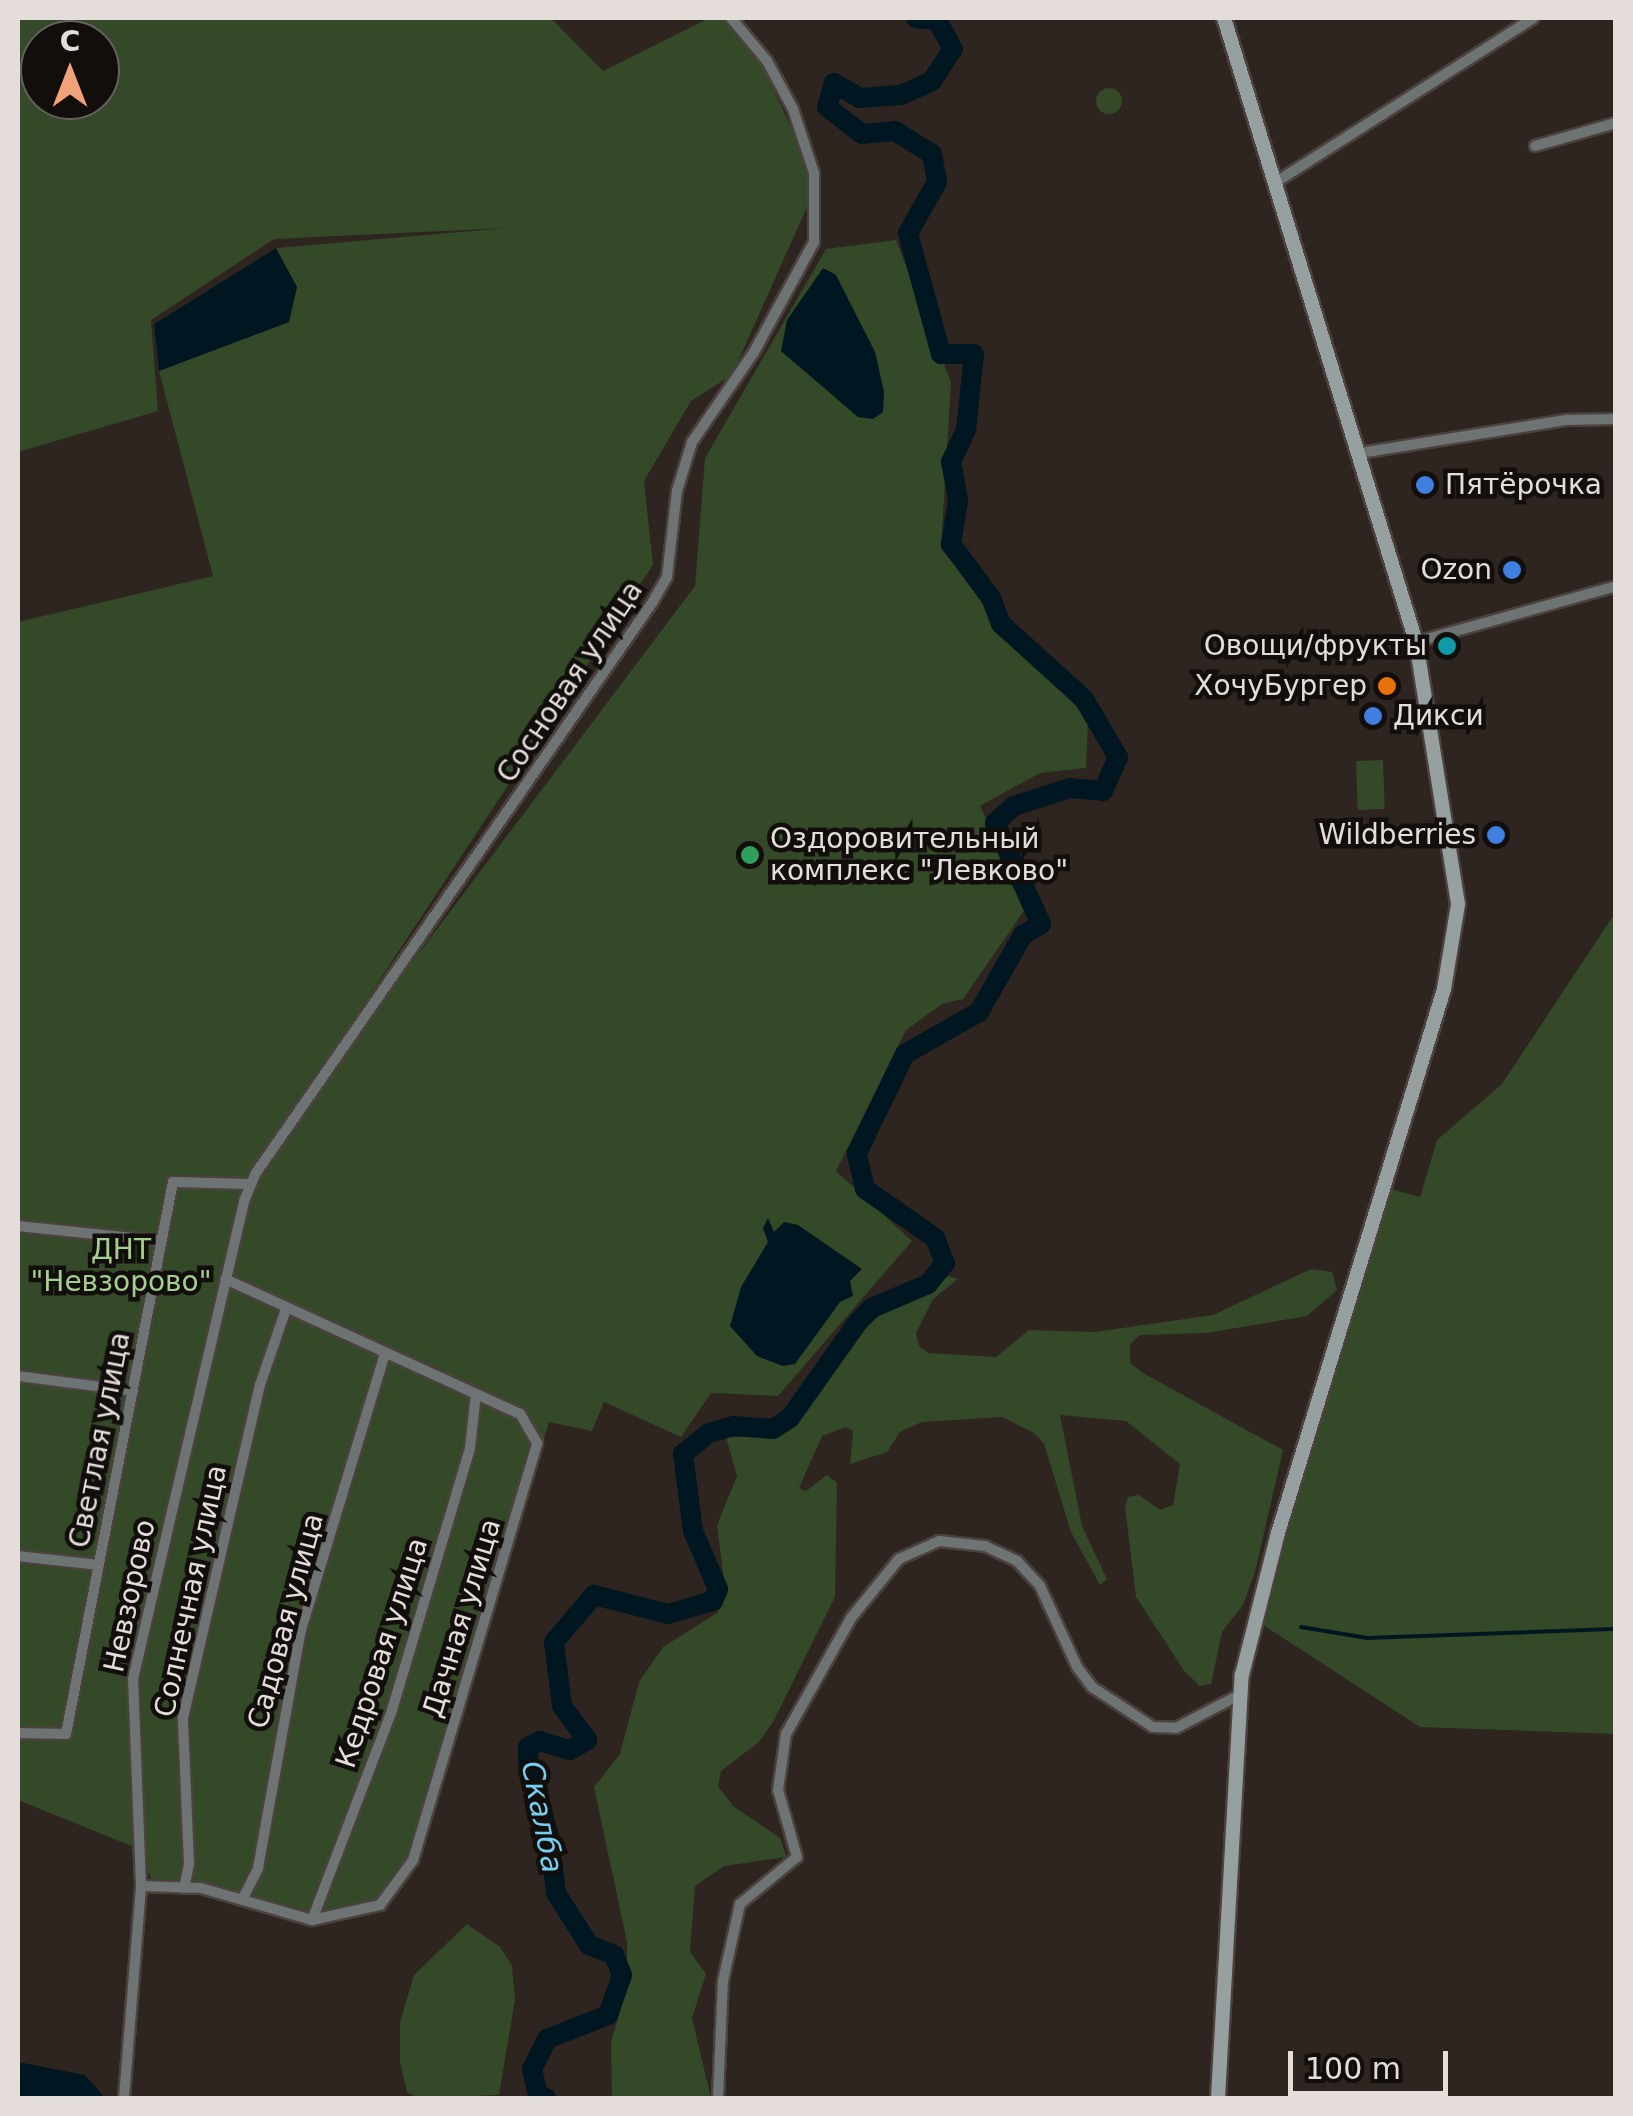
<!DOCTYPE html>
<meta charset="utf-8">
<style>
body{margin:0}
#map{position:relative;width:1633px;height:2116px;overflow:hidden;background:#2e2420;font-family:"DejaVu Sans",sans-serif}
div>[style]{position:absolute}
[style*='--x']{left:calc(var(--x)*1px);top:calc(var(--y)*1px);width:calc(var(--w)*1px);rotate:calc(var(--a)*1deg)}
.green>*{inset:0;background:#334927;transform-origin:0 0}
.round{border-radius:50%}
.water>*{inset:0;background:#001721}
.stream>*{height:4px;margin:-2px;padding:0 2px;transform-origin:2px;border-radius:2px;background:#001721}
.river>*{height:20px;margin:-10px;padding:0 10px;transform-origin:10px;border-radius:10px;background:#001721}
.roads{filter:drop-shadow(2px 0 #4b423e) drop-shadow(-2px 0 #4b423e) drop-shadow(0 2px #4b423e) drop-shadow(0 -2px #4b423e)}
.street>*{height:10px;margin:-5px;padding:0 5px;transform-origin:5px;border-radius:5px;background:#6e7474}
.secondary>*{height:14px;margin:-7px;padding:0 7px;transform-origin:7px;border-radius:7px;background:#96a0a0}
.dots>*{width:28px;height:28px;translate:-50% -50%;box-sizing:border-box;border:5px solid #120e0c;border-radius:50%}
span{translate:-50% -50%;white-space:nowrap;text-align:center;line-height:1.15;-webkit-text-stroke:9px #120e0c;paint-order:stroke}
.poi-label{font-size:28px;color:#e4ddda}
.left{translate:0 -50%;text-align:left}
.right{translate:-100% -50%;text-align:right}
.street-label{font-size:28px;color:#e4ddda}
.park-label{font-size:28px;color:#a4cf8f}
.water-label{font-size:30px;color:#75cef1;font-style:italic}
.frame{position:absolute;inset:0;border:20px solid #e4ddda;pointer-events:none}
.north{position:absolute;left:20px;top:20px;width:100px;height:100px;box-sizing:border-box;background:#120e0c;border:2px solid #66615e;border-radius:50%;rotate:0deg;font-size:28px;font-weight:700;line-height:40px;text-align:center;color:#e4ddda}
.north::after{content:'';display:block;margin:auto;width:35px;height:45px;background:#f0a27a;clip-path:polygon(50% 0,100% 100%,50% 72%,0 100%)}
.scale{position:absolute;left:1288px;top:2051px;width:160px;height:45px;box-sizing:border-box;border:5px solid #e4ddda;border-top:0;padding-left:12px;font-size:30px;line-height:35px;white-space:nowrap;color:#e4ddda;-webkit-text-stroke:8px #120e0c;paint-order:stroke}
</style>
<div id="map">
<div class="green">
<div style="clip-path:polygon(evenodd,18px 18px,551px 18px,603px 71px,709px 18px,726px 18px,758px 57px,808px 163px,807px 207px,732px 375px,691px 401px,644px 481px,653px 565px,248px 1180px,695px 586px,705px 458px,826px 249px,896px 240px,951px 382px,941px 549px,1088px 720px,1086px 768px,1040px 773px,980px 806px,1028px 905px,963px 999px,942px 1004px,906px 1030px,836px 1171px,912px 1241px,778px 1396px,711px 1393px,681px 1437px,604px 1402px,592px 1431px,549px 1422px,417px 1854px,372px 1909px,329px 1922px,286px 1920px,212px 1888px,152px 1881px,139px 1849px,18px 1800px,18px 622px,213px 576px,159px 371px,154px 324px,276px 248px,507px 228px,274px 239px,151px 320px,158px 411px,18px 452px,18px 18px,40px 40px,100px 40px,100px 100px,40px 100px,40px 40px)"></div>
<div class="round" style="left:1096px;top:88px;width:26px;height:26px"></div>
<div style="left:1383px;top:760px;width:49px;height:27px;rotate:88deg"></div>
<div style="clip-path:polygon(1615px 913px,1615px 1734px,1420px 1727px,1254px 1619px,1383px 1187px,1420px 1197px,1437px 1140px,1502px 1084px)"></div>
<div style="clip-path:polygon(1311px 1269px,1332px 1272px,1337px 1290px,1307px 1316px,1206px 1333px,1140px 1335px,1130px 1344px,1130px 1363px,1143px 1373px,1283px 1450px,1255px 1572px,1243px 1605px,1222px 1632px,1211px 1684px,1200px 1686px,1185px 1672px,1136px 1597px,1125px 1507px,1128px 1497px,1139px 1495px,1160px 1510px,1173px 1505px,1180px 1464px,1126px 1421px,1060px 1415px,1082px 1526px,1107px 1579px,1100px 1585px,1071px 1532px,1044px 1444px,1034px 1433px,1002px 1417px,922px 1422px,900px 1432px,887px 1452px,850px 1464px,853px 1431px,846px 1427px,822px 1436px,799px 1488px,806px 1491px,827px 1475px,837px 1483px,835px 1597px,773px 1722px,759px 1742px,721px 1771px,718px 1786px,733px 1806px,780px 1838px,787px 1857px,724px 1866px,695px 1886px,690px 1952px,706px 1974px,692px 2018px,711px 2098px,612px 2098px,611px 2042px,627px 1986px,627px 1942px,594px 1787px,620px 1754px,639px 1682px,663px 1647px,717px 1613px,726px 1596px,717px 1525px,737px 1476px,726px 1437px,780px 1436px,867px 1322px,948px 1276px,958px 1279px,933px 1299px,916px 1333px,919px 1346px,928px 1353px,996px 1357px,1029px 1330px,1095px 1332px,1213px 1315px)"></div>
<div style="clip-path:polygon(467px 1924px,500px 1947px,512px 1966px,515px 2000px,499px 2095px,417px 2098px,407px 2092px,400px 2062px,400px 2022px,414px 1975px)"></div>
</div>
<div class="water">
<div style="clip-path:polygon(276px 248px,297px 287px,289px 322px,159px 371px,154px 324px)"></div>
<div style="clip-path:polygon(823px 268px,836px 275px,875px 352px,884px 392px,883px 412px,873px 419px,858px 417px,781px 351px,787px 320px)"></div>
<div style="clip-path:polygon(768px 1218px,774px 1232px,784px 1222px,798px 1225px,862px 1269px,850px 1281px,853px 1296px,840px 1302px,795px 1364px,783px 1366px,757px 1356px,730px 1326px,741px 1287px,768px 1242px,763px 1228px)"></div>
<div style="clip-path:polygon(18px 2062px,85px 2075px,105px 2098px,18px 2098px)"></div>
</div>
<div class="stream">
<div style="--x:1301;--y:1627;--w:67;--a:9.5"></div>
<div style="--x:1367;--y:1638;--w:249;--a:-2.1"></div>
</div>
<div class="river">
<div style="--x:546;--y:2098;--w:9;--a:-159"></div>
<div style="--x:538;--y:2095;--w:27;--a:-103"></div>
<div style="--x:532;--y:2069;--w:34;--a:-63"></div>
<div style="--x:547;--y:2039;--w:66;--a:-21.5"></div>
<div style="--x:608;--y:2015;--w:42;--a:-70.7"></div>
<div style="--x:622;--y:1975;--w:22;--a:-112"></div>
<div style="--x:614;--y:1955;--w:27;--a:-158"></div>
<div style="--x:589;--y:1945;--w:62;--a:-122.4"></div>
<div style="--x:556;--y:1893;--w:57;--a:-97"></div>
<div style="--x:549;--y:1836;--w:77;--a:-105.8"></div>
<div style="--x:528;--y:1762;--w:15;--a:-90"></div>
<div style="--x:528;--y:1747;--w:13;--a:-27"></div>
<div style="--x:540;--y:1741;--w:31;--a:17"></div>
<div style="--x:570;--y:1750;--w:20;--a:-30"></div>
<div style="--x:587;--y:1740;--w:42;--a:-126.3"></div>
<div style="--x:562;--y:1706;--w:64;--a:-97.1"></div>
<div style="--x:554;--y:1642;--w:62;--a:-49.6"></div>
<div style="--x:594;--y:1595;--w:76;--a:14.4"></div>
<div style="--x:668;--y:1614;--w:47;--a:-16.1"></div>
<div style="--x:713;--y:1601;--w:13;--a:-67"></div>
<div style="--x:718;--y:1589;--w:63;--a:-113.3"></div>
<div style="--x:693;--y:1531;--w:78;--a:-97.4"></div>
<div style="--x:683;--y:1454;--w:33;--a:-39"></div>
<div style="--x:709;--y:1433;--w:25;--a:-16"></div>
<div style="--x:733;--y:1426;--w:40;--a:4.3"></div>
<div style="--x:773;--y:1429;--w:20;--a:-33"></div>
<div style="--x:790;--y:1418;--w:118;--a:-54.7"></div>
<div style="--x:858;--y:1322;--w:20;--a:-45"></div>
<div style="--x:872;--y:1308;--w:61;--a:-23.2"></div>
<div style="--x:928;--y:1284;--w:27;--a:-51"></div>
<div style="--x:945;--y:1263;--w:27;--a:-112"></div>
<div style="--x:935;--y:1238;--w:85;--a:-145"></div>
<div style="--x:865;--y:1189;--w:37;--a:-103"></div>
<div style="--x:857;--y:1153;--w:110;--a:-64.1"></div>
<div style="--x:905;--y:1054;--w:85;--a:-29.6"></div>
<div style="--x:979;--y:1012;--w:89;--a:-60.3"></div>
<div style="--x:1023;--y:935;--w:21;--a:-31"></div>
<div style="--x:1041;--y:924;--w:111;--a:-114.5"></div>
<div style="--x:995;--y:823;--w:25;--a:-42"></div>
<div style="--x:1014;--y:806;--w:59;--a:-17.8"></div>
<div style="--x:1070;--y:788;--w:33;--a:5"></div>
<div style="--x:1103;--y:791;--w:37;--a:-66"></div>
<div style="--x:1118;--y:757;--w:67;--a:-120.4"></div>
<div style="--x:1084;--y:699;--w:112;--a:-137.9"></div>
<div style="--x:1001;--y:624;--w:28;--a:-111"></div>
<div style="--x:991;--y:598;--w:67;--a:-126.5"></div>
<div style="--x:951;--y:544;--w:44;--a:-80.8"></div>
<div style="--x:958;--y:501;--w:40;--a:-100"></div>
<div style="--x:951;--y:462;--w:35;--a:-65"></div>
<div style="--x:966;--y:430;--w:76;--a:-84"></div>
<div style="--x:974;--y:354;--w:33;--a:180"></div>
<div style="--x:941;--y:354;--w:125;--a:-105.3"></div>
<div style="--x:908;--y:233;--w:59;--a:-60.4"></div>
<div style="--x:937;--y:182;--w:28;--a:-100"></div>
<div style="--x:932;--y:154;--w:44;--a:-148.1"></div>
<div style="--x:895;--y:131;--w:33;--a:175"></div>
<div style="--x:862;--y:134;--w:44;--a:-142.4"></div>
<div style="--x:827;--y:107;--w:25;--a:-74"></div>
<div style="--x:834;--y:83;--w:30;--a:30"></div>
<div style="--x:860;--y:98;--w:41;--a:-4.2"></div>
<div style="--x:901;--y:95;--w:34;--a:-24"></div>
<div style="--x:932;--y:81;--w:38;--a:-57"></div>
<div style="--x:953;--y:49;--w:33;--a:-119"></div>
<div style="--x:937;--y:20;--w:21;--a:-175"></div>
</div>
<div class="roads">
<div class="street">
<div style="--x:1535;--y:146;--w:84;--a:-15.9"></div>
<div style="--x:1276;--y:182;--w:305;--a:-32.5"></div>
<div style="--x:1360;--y:453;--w:210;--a:-9.1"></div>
<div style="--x:1567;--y:420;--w:49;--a:-1.2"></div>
<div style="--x:1416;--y:642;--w:208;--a:-15.6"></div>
<div style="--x:18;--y:1226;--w:144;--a:6"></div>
<div style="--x:18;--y:1376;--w:116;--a:7.4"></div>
<div style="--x:18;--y:1556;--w:81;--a:6.3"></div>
<div style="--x:18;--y:1733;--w:48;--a:1.2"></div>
<div style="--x:66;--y:1734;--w:562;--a:-79.03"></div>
<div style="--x:173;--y:1182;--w:77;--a:1.5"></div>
<div style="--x:141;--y:1886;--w:60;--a:1.9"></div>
<div style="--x:201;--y:1888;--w:116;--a:16.1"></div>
<div style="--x:312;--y:1920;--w:70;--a:-12.4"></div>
<div style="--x:380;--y:1905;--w:56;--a:-53.7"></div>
<div style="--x:413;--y:1860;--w:435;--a:-73.4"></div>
<div style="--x:537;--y:1443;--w:34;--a:-120"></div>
<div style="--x:520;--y:1414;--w:324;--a:-155.4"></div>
<div style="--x:184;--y:1888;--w:25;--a:-78"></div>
<div style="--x:189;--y:1864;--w:146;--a:-92.4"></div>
<div style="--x:183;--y:1718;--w:342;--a:-77"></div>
<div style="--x:260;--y:1385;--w:80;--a:-71.1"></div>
<div style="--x:242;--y:1900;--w:36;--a:-63"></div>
<div style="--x:258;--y:1868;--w:242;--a:-79.8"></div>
<div style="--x:301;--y:1630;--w:288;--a:-73.1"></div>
<div style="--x:312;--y:1920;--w:225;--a:-69.1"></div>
<div style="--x:392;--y:1710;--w:273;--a:-73.4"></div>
<div style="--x:470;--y:1448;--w:54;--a:-83.7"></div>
<div style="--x:124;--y:2098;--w:213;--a:-85.4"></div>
<div style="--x:141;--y:1886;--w:207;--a:-92.2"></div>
<div style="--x:133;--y:1679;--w:491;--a:-76.9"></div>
<div style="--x:244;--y:1201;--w:30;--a:-67"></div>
<div style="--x:256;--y:1173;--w:694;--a:-55.21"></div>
<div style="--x:652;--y:603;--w:30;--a:-60"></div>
<div style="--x:667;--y:577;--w:87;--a:-83.4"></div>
<div style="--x:677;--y:491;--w:51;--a:-73"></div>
<div style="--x:692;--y:442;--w:109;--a:-55.4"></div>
<div style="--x:754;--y:352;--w:125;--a:-61.4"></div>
<div style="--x:814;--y:242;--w:69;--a:-90"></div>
<div style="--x:814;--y:173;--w:67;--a:-108.2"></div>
<div style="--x:793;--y:109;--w:55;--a:-118.4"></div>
<div style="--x:767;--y:61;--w:56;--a:-129.9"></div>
<div style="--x:718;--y:2098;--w:117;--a:-87.6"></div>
<div style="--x:723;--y:1981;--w:79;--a:-77.6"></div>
<div style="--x:740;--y:1904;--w:74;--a:-39.5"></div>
<div style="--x:797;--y:1857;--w:70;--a:-105.8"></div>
<div style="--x:778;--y:1790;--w:57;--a:-81.9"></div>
<div style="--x:786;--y:1734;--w:133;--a:-60.7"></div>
<div style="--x:851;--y:1618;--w:76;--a:-50.9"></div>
<div style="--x:899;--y:1559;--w:44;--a:-24.2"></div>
<div style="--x:939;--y:1541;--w:46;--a:6.2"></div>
<div style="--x:985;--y:1546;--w:35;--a:25"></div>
<div style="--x:1017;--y:1561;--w:34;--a:47"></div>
<div style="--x:1040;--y:1586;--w:89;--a:65.4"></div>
<div style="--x:1077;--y:1667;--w:25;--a:53"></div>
<div style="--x:1092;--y:1687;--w:73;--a:33.3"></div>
<div style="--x:1153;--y:1727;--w:23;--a:2"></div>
<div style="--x:1176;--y:1728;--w:71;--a:-27.6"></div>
</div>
<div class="secondary">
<div style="--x:1218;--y:2098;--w:424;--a:-86.8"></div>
<div style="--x:1242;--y:1675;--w:146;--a:-75.8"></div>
<div style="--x:1278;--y:1533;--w:569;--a:-73.03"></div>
<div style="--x:1444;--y:989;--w:86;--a:-80.6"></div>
<div style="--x:1458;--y:904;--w:265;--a:-99.1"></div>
<div style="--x:1416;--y:642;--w:653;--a:-107.1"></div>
</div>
</div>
<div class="dots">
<div style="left:1425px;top:485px;background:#3f7fe0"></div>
<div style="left:1512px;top:570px;background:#3f7fe0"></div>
<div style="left:1447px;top:646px;background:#0f9aa8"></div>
<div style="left:1387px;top:686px;background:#e8710a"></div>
<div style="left:1373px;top:716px;background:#3f7fe0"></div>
<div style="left:1496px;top:835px;background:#3f7fe0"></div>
<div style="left:750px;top:855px;background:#2e9e5b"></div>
</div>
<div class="poi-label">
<span class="left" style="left:1445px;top:485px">Пятёрочка</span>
<span class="right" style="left:1492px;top:570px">Ozon</span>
<span class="right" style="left:1427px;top:646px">Овощи/фрукты</span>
<span class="right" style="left:1367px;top:686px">ХочуБургер</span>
<span class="left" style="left:1393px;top:716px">Дикси</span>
<span class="right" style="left:1476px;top:835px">Wildberries</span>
<span class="left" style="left:770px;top:855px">Оздоровительный<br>комплекс "Левково"</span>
</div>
<div class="street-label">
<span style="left:570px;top:682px;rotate:-56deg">Сосновая улица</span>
<span style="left:100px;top:1440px;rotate:-79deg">Светлая улица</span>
<span style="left:191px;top:1591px;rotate:-78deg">Солнечная улица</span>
<span style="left:130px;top:1596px;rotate:-78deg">Невзорово</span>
<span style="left:462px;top:1618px;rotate:-73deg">Дачная улица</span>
<span style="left:286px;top:1621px;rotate:-75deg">Садовая улица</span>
<span style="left:382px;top:1653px;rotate:-72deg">Кедровая улица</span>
</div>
<div class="park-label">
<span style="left:121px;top:1266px">ДНТ<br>"Невзорово"</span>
</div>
<div class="water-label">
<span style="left:542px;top:1817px;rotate:79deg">Скалба</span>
</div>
<div class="frame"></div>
<div class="north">С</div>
<div class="scale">100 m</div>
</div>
